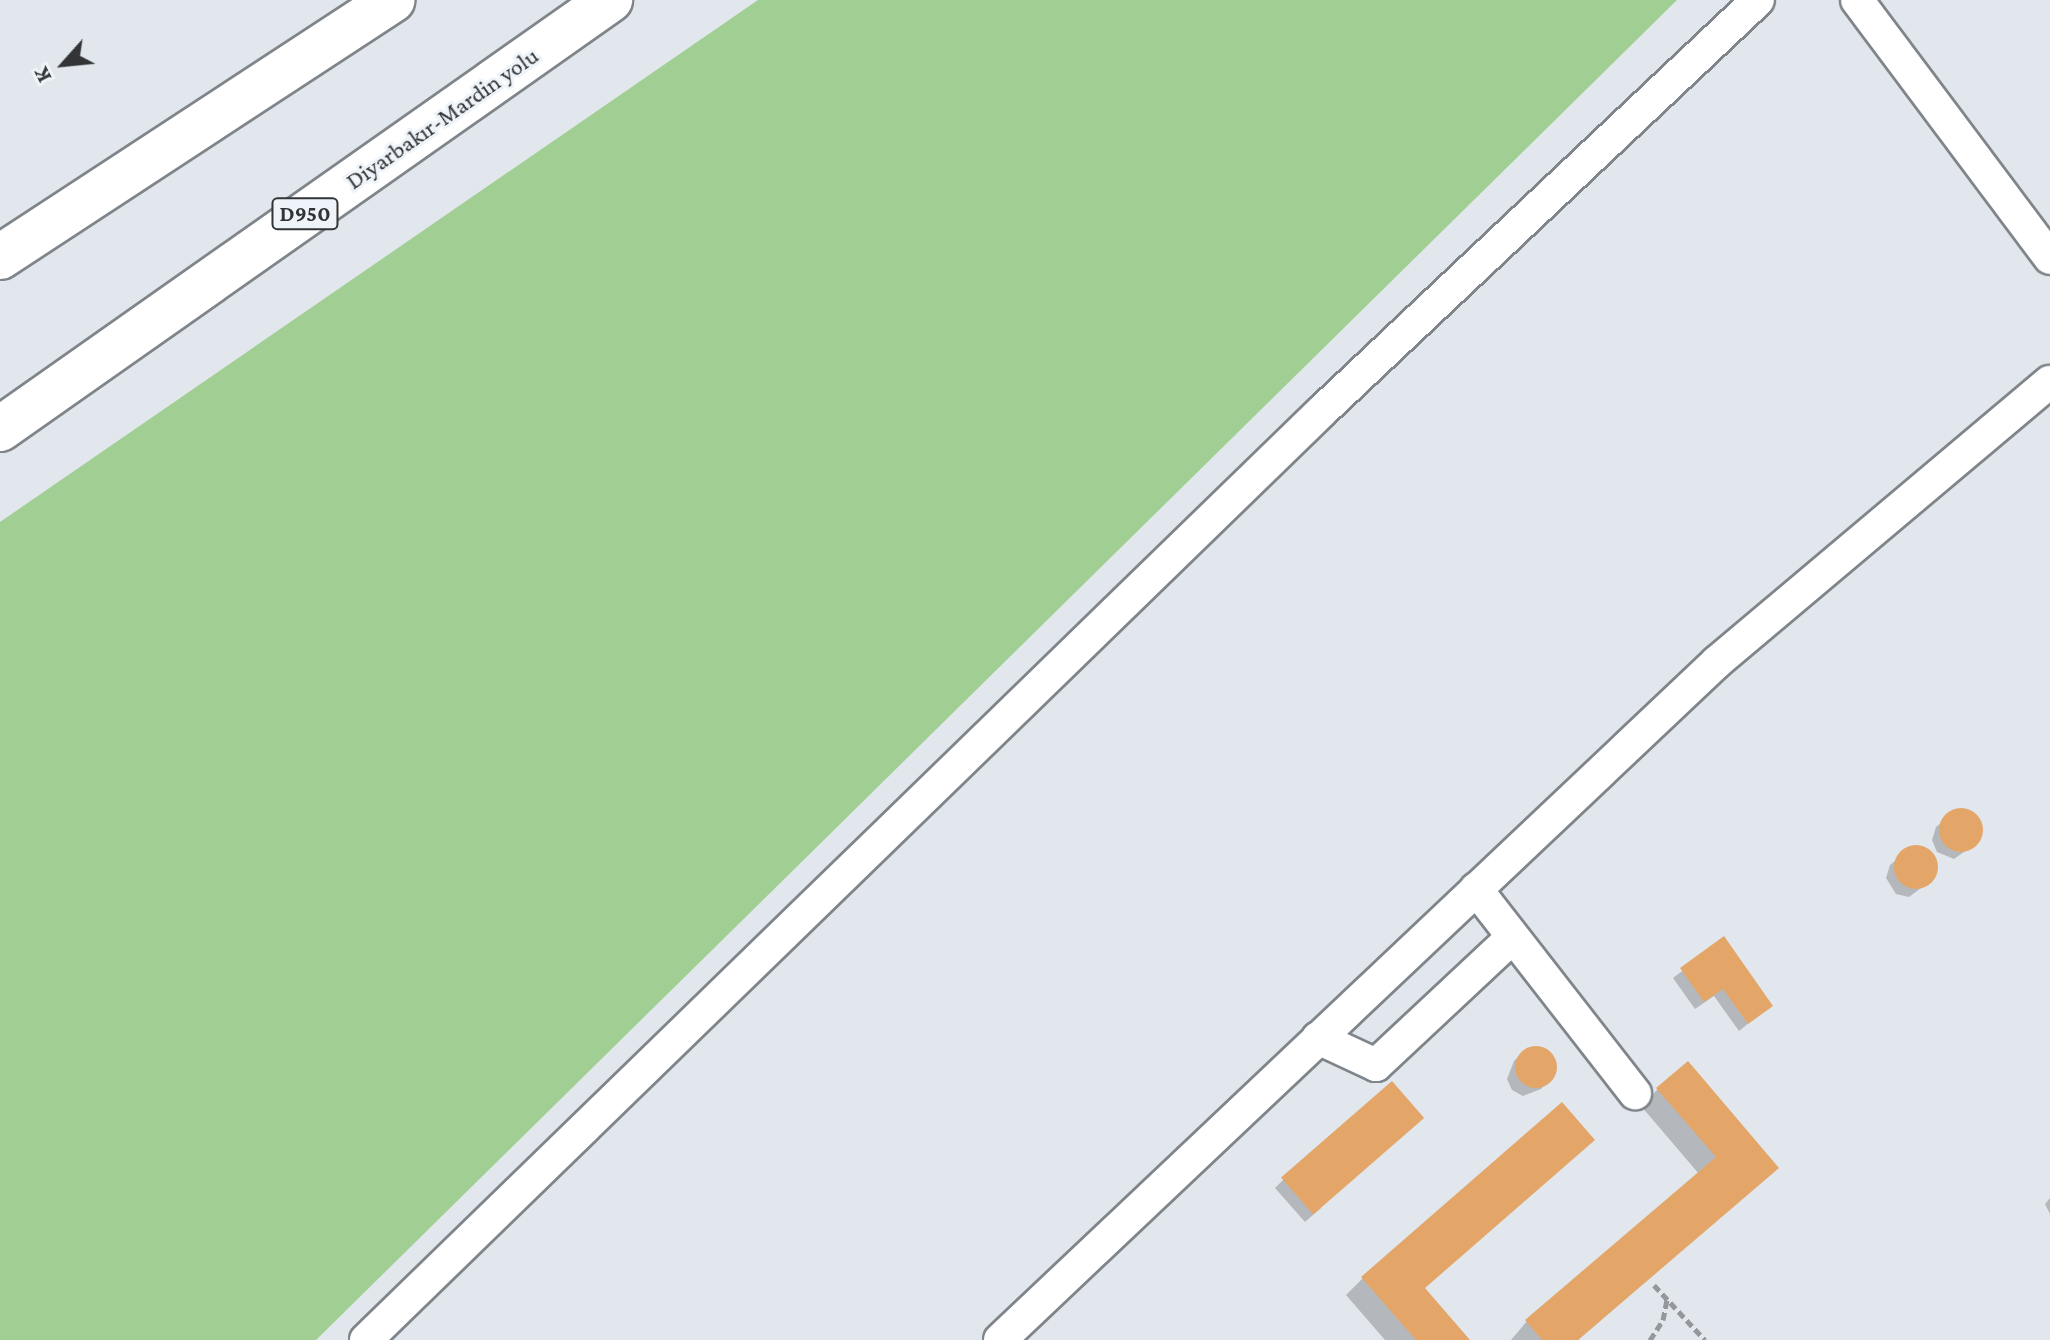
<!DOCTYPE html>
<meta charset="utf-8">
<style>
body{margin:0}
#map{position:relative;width:2050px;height:1340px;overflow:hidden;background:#e1e7ec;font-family:"Crimson Pro",serif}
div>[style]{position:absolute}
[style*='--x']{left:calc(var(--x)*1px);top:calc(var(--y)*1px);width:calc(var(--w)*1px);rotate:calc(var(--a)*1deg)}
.green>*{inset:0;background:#a1cf93}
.shadow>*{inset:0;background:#0003}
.building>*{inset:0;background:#e4a668;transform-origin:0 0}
.round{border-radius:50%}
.path>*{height:5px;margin-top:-2.5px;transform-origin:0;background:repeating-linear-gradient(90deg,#94989c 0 8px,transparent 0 12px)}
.roads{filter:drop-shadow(2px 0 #7f858a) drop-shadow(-2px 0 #7f858a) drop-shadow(0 2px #7f858a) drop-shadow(0 -2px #7f858a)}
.minor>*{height:32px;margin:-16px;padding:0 16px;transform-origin:16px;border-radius:16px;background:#fff}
.highway>*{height:44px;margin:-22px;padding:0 22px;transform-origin:22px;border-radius:22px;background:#fff}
span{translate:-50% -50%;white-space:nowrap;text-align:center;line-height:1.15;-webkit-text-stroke:6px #eef4f9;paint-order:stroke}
.shield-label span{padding:2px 6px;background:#eef4f9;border:2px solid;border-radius:6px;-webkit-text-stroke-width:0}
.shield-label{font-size:22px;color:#323436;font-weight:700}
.street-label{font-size:24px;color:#323436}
.north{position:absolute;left:24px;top:24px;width:80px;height:80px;-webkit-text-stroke:6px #eef4f9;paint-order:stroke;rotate:243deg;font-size:22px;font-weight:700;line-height:32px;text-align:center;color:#323436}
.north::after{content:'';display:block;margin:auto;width:28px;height:36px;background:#323436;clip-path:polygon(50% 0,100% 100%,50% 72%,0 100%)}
</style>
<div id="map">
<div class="green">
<div style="clip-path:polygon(758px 0,1677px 0,316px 1340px,0 1340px,0 522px)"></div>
</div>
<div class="shadow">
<div style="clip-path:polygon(1957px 810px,1970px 812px,1980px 827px,1974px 845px,1954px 859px,1937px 852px,1932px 840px,1936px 827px)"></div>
<div style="clip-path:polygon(1911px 848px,1924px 850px,1935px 865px,1929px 882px,1909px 897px,1896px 894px,1886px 878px,1890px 865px)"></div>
<div style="clip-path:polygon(1724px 939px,1771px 1005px,1739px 1031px,1714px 996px,1695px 1009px,1673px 978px)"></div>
<div style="clip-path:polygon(1535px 1048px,1547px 1051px,1555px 1069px,1541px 1089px,1523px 1096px,1512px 1090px,1507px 1079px,1514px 1061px,1523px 1052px)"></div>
<div style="clip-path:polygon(1658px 1089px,1776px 1168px,1578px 1340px,1511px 1340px,1527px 1321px,1699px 1174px,1641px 1106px)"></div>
<div style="clip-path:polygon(1284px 1179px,1321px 1208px,1305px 1222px,1275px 1188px)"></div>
<div style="clip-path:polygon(2050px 1198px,2050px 1214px,2045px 1204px)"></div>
<div style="clip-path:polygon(1363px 1278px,1423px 1289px,1468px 1340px,1385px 1340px,1346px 1295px)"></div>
</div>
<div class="building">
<div class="round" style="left:1939px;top:808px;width:44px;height:44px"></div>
<div class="round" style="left:1894px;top:845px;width:44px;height:44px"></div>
<div style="clip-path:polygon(1724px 936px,1773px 1006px,1748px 1024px,1723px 989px,1704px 1002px,1680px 968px)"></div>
<div class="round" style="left:1515px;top:1046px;width:42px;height:42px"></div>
<div style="clip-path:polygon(1688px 1061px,1779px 1168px,1578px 1340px,1542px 1340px,1525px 1320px,1716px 1157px,1656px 1088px)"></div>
<div style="left:1392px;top:1081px;width:49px;height:147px;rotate:49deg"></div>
<div style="clip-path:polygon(1562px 1102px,1595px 1140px,1425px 1288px,1470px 1340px,1416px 1340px,1361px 1277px)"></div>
</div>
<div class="path">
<div style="--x:1654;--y:1285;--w:75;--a:47.2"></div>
<div style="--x:1650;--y:1340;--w:24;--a:-57"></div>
<div style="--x:1663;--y:1320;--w:21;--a:-79"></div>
</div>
<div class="roads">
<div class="minor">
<div style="--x:1857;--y:0;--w:322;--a:53.2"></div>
<div style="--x:1476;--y:889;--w:259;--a:52.1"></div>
<div style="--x:1318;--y:1038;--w:64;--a:25"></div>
<div style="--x:1376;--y:1065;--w:187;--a:-43.1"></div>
<div style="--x:366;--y:1340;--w:1333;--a:-44.18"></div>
<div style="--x:1322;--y:411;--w:599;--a:-43.31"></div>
<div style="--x:1000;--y:1340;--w:987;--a:-43.4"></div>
<div style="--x:1717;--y:662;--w:435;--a:-40.1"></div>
</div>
<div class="highway">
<div style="--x:0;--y:257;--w:469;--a:-33.2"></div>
<div style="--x:0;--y:429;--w:746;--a:-35.12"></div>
</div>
</div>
<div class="shield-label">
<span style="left:305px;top:214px">D950</span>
</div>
<div class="street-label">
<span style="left:442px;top:118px;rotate:-35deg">Diyarbakır-Mardin yolu</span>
</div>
<div class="north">K</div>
</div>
